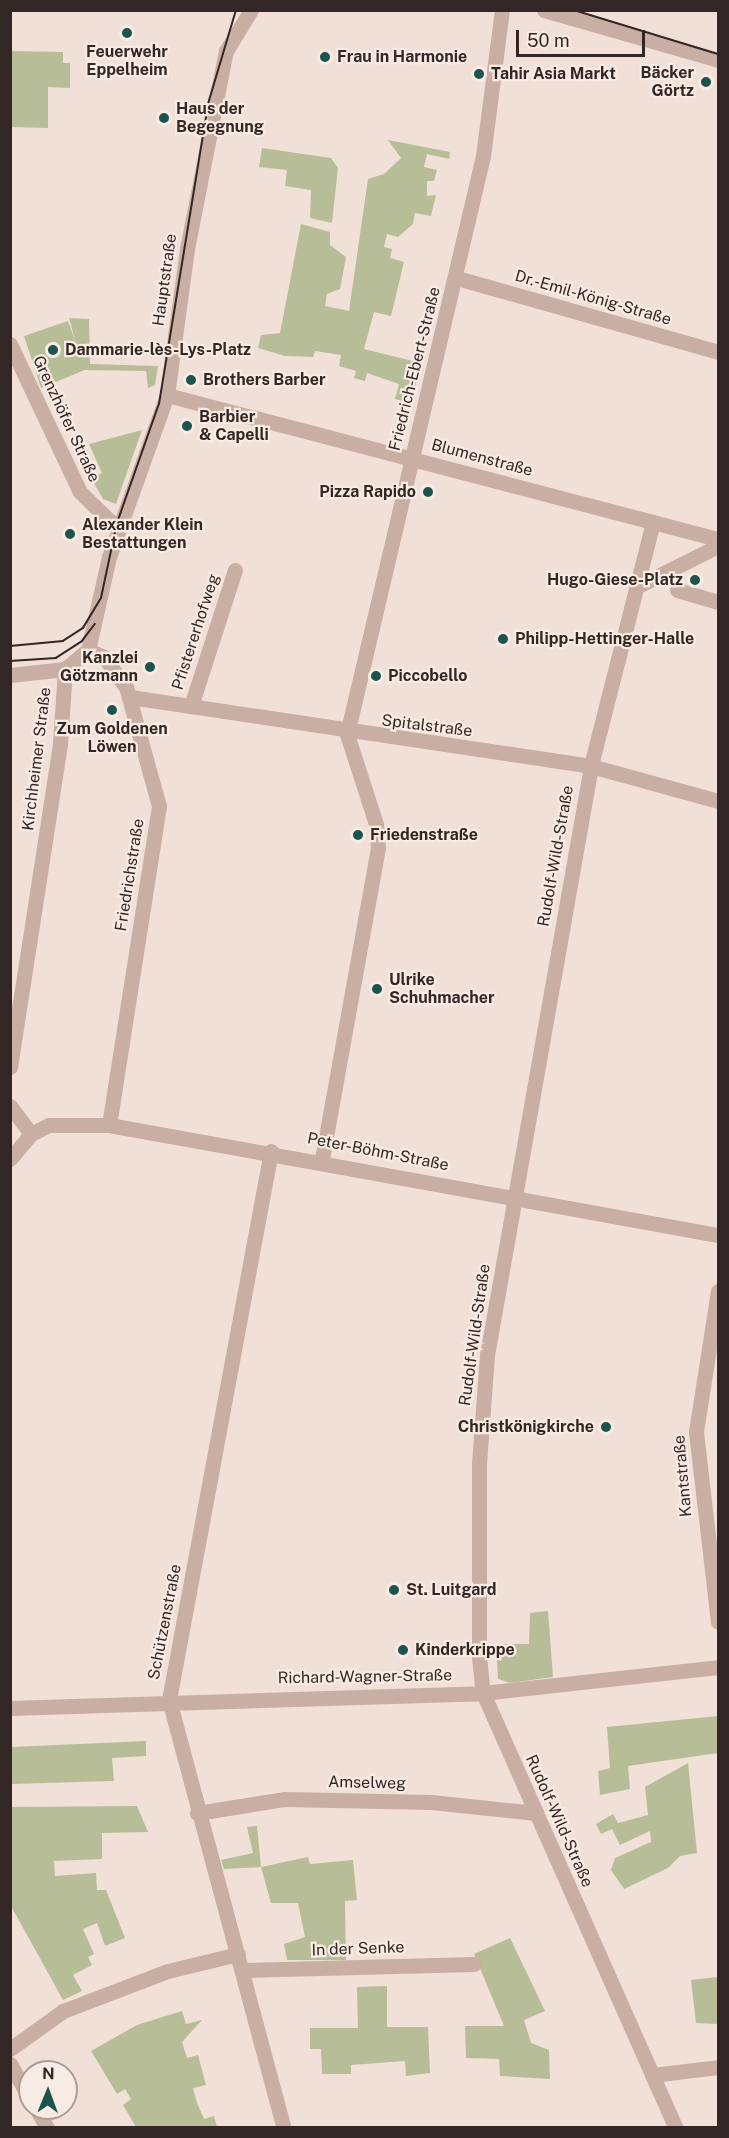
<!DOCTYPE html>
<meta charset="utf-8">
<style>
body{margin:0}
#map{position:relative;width:729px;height:2138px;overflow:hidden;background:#f0e0d7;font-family:"Public Sans",sans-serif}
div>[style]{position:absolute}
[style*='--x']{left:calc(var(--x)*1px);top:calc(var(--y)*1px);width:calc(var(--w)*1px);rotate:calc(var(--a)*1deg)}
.green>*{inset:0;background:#b7be97}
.minor>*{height:15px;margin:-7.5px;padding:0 7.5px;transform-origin:7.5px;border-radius:7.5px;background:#c8aea3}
.tram>*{height:1.5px;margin:-0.75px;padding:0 0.75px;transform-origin:0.75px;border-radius:0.75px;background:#332725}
.dots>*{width:16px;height:16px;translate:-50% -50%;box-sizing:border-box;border:3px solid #f8ebe3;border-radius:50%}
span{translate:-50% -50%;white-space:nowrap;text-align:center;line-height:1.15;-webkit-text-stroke:4.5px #f8ebe3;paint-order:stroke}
.poi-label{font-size:16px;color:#332725;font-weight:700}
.left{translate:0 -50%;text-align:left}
.right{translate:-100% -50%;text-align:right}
.street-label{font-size:16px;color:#332725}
.frame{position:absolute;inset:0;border:12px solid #332725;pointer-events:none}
.north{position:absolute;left:18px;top:2060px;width:60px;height:60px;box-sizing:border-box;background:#f8ebe3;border:2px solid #a99d97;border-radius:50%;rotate:1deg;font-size:16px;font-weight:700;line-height:24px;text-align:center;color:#332725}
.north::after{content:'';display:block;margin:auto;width:21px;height:27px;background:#1c534e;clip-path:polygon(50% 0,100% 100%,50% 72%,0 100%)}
.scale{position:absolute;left:516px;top:30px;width:129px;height:27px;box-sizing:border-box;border:3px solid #332725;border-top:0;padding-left:8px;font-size:18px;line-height:21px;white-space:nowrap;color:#332725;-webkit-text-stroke:4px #f8ebe3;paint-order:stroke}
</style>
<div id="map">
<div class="green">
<div style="clip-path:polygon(11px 51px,63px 52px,63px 63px,70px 63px,70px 88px,48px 87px,48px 128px,11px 127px)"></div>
<div style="clip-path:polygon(388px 140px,450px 152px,449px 159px,427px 154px,424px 167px,437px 170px,434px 181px,427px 181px,427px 196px,436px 195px,431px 216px,415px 213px,413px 224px,398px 237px,387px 234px,384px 247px,392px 249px,390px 258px,404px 262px,391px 316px,374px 312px,364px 349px,421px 363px,411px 403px,395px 399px,399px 384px,367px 373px,365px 381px,354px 378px,356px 371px,339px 366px,341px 355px,315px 351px,313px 357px,285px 356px,258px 348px,261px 335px,280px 333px,301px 224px,330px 232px,330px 245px,346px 257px,340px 289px,327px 294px,325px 306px,349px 311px,368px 179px,384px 174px,401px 158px)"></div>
<div style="clip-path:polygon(262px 148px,331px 158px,338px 168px,332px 223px,310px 218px,311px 190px,285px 186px,287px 170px,259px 167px)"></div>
<div style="clip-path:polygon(69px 318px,89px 319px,90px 364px,158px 366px,155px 385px,148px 388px,146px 371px,85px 370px,41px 388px,24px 336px,68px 321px,76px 343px)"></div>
<div style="clip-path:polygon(142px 430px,116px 504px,103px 499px,91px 478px,102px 473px,89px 444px)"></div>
<div style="clip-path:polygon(548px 1611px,553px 1677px,510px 1683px,498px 1679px,496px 1644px,529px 1644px,530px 1613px)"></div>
<div style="clip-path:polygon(718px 1716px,718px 1753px,628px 1766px,630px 1789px,600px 1795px,598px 1771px,610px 1768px,607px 1727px)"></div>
<div style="clip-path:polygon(146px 1741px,146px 1756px,112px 1758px,114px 1781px,11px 1784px,11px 1747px)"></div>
<div style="clip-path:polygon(688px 1763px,697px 1853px,680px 1856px,668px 1868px,624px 1889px,611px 1870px,615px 1858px,651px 1842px,650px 1831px,620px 1845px,612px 1829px,601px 1834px,596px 1824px,613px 1814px,618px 1823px,648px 1815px,645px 1787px)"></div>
<div style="clip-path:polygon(137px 1806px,148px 1832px,102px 1833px,102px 1859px,54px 1861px,55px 1876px,96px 1873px,97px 1890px,106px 1890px,125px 1938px,105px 1946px,97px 1923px,83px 1929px,94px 1954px,88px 1957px,92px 1965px,73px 1975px,82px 1991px,63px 2000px,11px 1906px,11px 1807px)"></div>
<div style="clip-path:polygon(257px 1826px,261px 1867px,308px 1857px,310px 1864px,353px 1860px,357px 1900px,345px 1901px,346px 1960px,287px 1960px,284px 1944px,305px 1937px,298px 1903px,271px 1903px,261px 1867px,224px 1869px,221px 1860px,253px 1853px,247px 1827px)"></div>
<div style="clip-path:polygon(510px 1938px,545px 2011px,524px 2020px,531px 2043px,549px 2050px,550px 2079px,500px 2076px,499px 2059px,466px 2058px,465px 2026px,504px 2026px,474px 1954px)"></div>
<div style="clip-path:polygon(718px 1977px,718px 2024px,696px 2023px,691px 1980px)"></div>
<div style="clip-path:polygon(387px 1986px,387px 2027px,428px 2027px,430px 2073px,406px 2076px,405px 2061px,351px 2065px,351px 2074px,322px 2074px,321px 2049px,310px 2049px,310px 2028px,358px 2028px,357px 1987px)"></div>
<div style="clip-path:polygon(182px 2011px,186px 2024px,202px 2020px,182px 2042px,187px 2058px,198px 2055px,206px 2085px,193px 2088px,197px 2103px,204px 2119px,214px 2116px,217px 2127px,136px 2127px,123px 2105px,131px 2099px,125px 2089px,117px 2094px,91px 2051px,137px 2025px)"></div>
</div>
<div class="minor">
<div style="--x:544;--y:10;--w:181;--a:16"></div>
<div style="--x:457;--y:278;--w:271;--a:15.8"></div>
<div style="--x:10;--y:344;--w:164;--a:64.7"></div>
<div style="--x:80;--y:492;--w:54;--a:44.3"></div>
<div style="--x:167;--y:395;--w:570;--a:14.65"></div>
<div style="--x:653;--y:522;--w:252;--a:104.3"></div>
<div style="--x:591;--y:766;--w:598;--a:100.01"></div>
<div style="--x:487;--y:1355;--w:108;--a:94.2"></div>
<div style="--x:479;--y:1463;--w:194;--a:90"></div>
<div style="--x:479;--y:1657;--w:36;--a:84"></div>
<div style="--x:483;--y:1693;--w:476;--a:66.1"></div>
<div style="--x:638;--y:586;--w:89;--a:-26.6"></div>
<div style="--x:677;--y:590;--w:43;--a:16.3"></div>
<div style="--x:88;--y:650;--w:17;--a:24"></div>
<div style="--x:104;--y:657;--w:37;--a:54"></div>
<div style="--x:126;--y:687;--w:123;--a:74.5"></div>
<div style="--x:159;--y:806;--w:323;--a:98.9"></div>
<div style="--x:10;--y:675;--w:55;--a:-6.2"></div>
<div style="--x:65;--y:669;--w:30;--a:-40"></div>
<div style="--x:88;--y:650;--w:95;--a:-77.3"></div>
<div style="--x:109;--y:557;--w:172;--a:-70.3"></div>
<div style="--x:167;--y:395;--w:147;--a:-82.2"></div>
<div style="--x:187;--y:249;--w:202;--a:-78.9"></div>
<div style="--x:226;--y:51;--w:48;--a:-58.6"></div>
<div style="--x:130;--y:697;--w:466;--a:8.5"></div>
<div style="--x:591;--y:766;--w:132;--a:15.4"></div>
<div style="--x:191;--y:706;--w:143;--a:-72.1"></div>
<div style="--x:347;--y:734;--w:594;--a:-76.76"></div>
<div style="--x:483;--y:156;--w:147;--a:-82.6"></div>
<div style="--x:10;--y:1067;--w:328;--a:-81.2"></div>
<div style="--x:60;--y:743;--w:74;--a:-86.1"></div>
<div style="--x:10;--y:1106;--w:35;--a:53"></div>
<div style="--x:271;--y:1151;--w:558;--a:100.53"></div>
<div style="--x:169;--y:1700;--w:443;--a:75"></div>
<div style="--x:10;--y:1159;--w:33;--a:-50"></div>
<div style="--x:31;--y:1134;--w:20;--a:-27"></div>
<div style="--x:49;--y:1125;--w:60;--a:0"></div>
<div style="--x:109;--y:1125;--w:619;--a:10.24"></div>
<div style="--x:322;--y:1159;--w:316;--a:-79.8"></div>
<div style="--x:378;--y:848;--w:24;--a:-95"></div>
<div style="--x:376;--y:824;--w:95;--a:-107.9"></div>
<div style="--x:718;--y:1291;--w:143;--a:98.9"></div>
<div style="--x:696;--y:1432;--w:191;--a:83.4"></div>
<div style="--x:10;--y:1708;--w:473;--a:-1.8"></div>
<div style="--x:483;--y:1693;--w:236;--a:-6.3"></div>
<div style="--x:197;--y:1813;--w:88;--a:-9.1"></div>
<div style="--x:284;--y:1799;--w:147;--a:1.2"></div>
<div style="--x:431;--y:1802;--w:106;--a:6"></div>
<div style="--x:242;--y:1970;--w:232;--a:-1.5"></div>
<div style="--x:10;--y:2049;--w:65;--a:-35.6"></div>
<div style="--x:63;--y:2011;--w:112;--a:-20.9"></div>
<div style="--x:168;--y:1971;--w:72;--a:-13.7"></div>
<div style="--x:10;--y:2064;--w:39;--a:60"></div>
<div style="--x:652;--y:2075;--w:66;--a:-6.9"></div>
<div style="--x:36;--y:2108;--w:23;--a:61"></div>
</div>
<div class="tram">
<div style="--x:574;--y:10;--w:151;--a:17"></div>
<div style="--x:10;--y:646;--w:53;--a:-5.4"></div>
<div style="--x:63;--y:641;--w:24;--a:-33"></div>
<div style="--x:83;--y:628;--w:35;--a:-59"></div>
<div style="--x:101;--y:598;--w:77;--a:-78"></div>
<div style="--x:117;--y:523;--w:126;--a:-70.6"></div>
<div style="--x:159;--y:404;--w:304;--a:-80.7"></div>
<div style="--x:208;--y:104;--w:98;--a:-73.4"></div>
<div style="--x:10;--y:661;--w:46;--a:-3.7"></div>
<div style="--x:56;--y:658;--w:31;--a:-33"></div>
<div style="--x:82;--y:641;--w:21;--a:-53"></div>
</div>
<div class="dots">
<div style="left:127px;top:33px;background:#1c534e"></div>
<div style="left:325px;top:57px;background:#1c534e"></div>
<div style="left:479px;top:74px;background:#1c534e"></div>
<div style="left:706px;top:82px;background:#1c534e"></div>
<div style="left:164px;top:118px;background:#1c534e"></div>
<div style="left:53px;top:350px;background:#1c534e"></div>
<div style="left:191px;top:380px;background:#1c534e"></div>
<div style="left:187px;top:426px;background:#1c534e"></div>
<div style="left:428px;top:492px;background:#1c534e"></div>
<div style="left:70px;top:534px;background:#1c534e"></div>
<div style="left:695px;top:580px;background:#1c534e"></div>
<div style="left:503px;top:639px;background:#1c534e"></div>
<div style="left:150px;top:667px;background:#1c534e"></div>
<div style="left:376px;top:676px;background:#1c534e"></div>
<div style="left:112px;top:710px;background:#1c534e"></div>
<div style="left:358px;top:835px;background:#1c534e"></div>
<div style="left:377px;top:989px;background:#1c534e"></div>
<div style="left:606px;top:1427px;background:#1c534e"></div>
<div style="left:394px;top:1590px;background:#1c534e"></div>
<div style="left:403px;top:1650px;background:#1c534e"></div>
</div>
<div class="poi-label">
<span style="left:127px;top:61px">Feuerwehr<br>Eppelheim</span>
<span class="left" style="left:337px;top:57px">Frau in Harmonie</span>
<span class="right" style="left:694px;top:82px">Bäcker<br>Görtz</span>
<span class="left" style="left:491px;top:74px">Tahir Asia Markt</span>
<span class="left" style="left:176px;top:118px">Haus der<br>Begegnung</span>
<span class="left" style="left:65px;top:350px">Dammarie-lès-Lys-Platz</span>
<span class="left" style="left:203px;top:380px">Brothers Barber</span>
<span class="left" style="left:199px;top:426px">Barbier<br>&amp; Capelli</span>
<span class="right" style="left:416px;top:492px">Pizza Rapido</span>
<span class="left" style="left:82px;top:534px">Alexander Klein<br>Bestattungen</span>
<span class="right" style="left:683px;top:580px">Hugo-Giese-Platz</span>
<span class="left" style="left:515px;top:639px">Philipp-Hettinger-Halle</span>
<span class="right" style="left:138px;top:667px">Kanzlei<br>Götzmann</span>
<span class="left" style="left:388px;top:676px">Piccobello</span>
<span style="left:112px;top:738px">Zum Goldenen<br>Löwen</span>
<span class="left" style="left:370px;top:835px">Friedenstraße</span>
<span class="left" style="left:389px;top:989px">Ulrike<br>Schuhmacher</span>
<span class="right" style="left:594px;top:1427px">Christkönigkirche</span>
<span class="left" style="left:406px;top:1590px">St. Luitgard</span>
<span class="left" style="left:415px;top:1650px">Kinderkrippe</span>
</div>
<div class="street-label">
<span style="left:165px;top:280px;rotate:-82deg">Hauptstraße</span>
<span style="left:593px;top:298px;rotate:16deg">Dr.-Emil-König-Straße</span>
<span style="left:415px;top:369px;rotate:-76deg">Friedrich-Ebert-Straße</span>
<span style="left:66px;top:419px;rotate:65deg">Grenzhöfer Straße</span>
<span style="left:482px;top:458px;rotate:15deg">Blumenstraße</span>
<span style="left:196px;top:632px;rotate:-72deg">Pfistererhofweg</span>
<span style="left:427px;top:726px;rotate:7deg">Spitalstraße</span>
<span style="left:37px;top:759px;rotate:-83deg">Kirchheimer Straße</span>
<span style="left:556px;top:856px;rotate:-80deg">Rudolf-Wild-Straße</span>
<span style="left:130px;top:875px;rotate:-81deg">Friedrichstraße</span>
<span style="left:378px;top:1152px;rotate:11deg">Peter-Böhm-Straße</span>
<span style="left:475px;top:1335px;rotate:-82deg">Rudolf-Wild-Straße</span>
<span style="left:683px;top:1476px;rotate:-95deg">Kantstraße</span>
<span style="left:165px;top:1622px;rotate:-79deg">Schützenstraße</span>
<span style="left:365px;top:1677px;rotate:-1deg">Richard-Wagner-Straße</span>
<span style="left:367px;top:1783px;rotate:1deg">Amselweg</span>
<span style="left:559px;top:1821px;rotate:66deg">Rudolf-Wild-Straße</span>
<span style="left:358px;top:1949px;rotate:-2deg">In der Senke</span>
</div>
<div class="frame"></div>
<div class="north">N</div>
<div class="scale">50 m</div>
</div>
